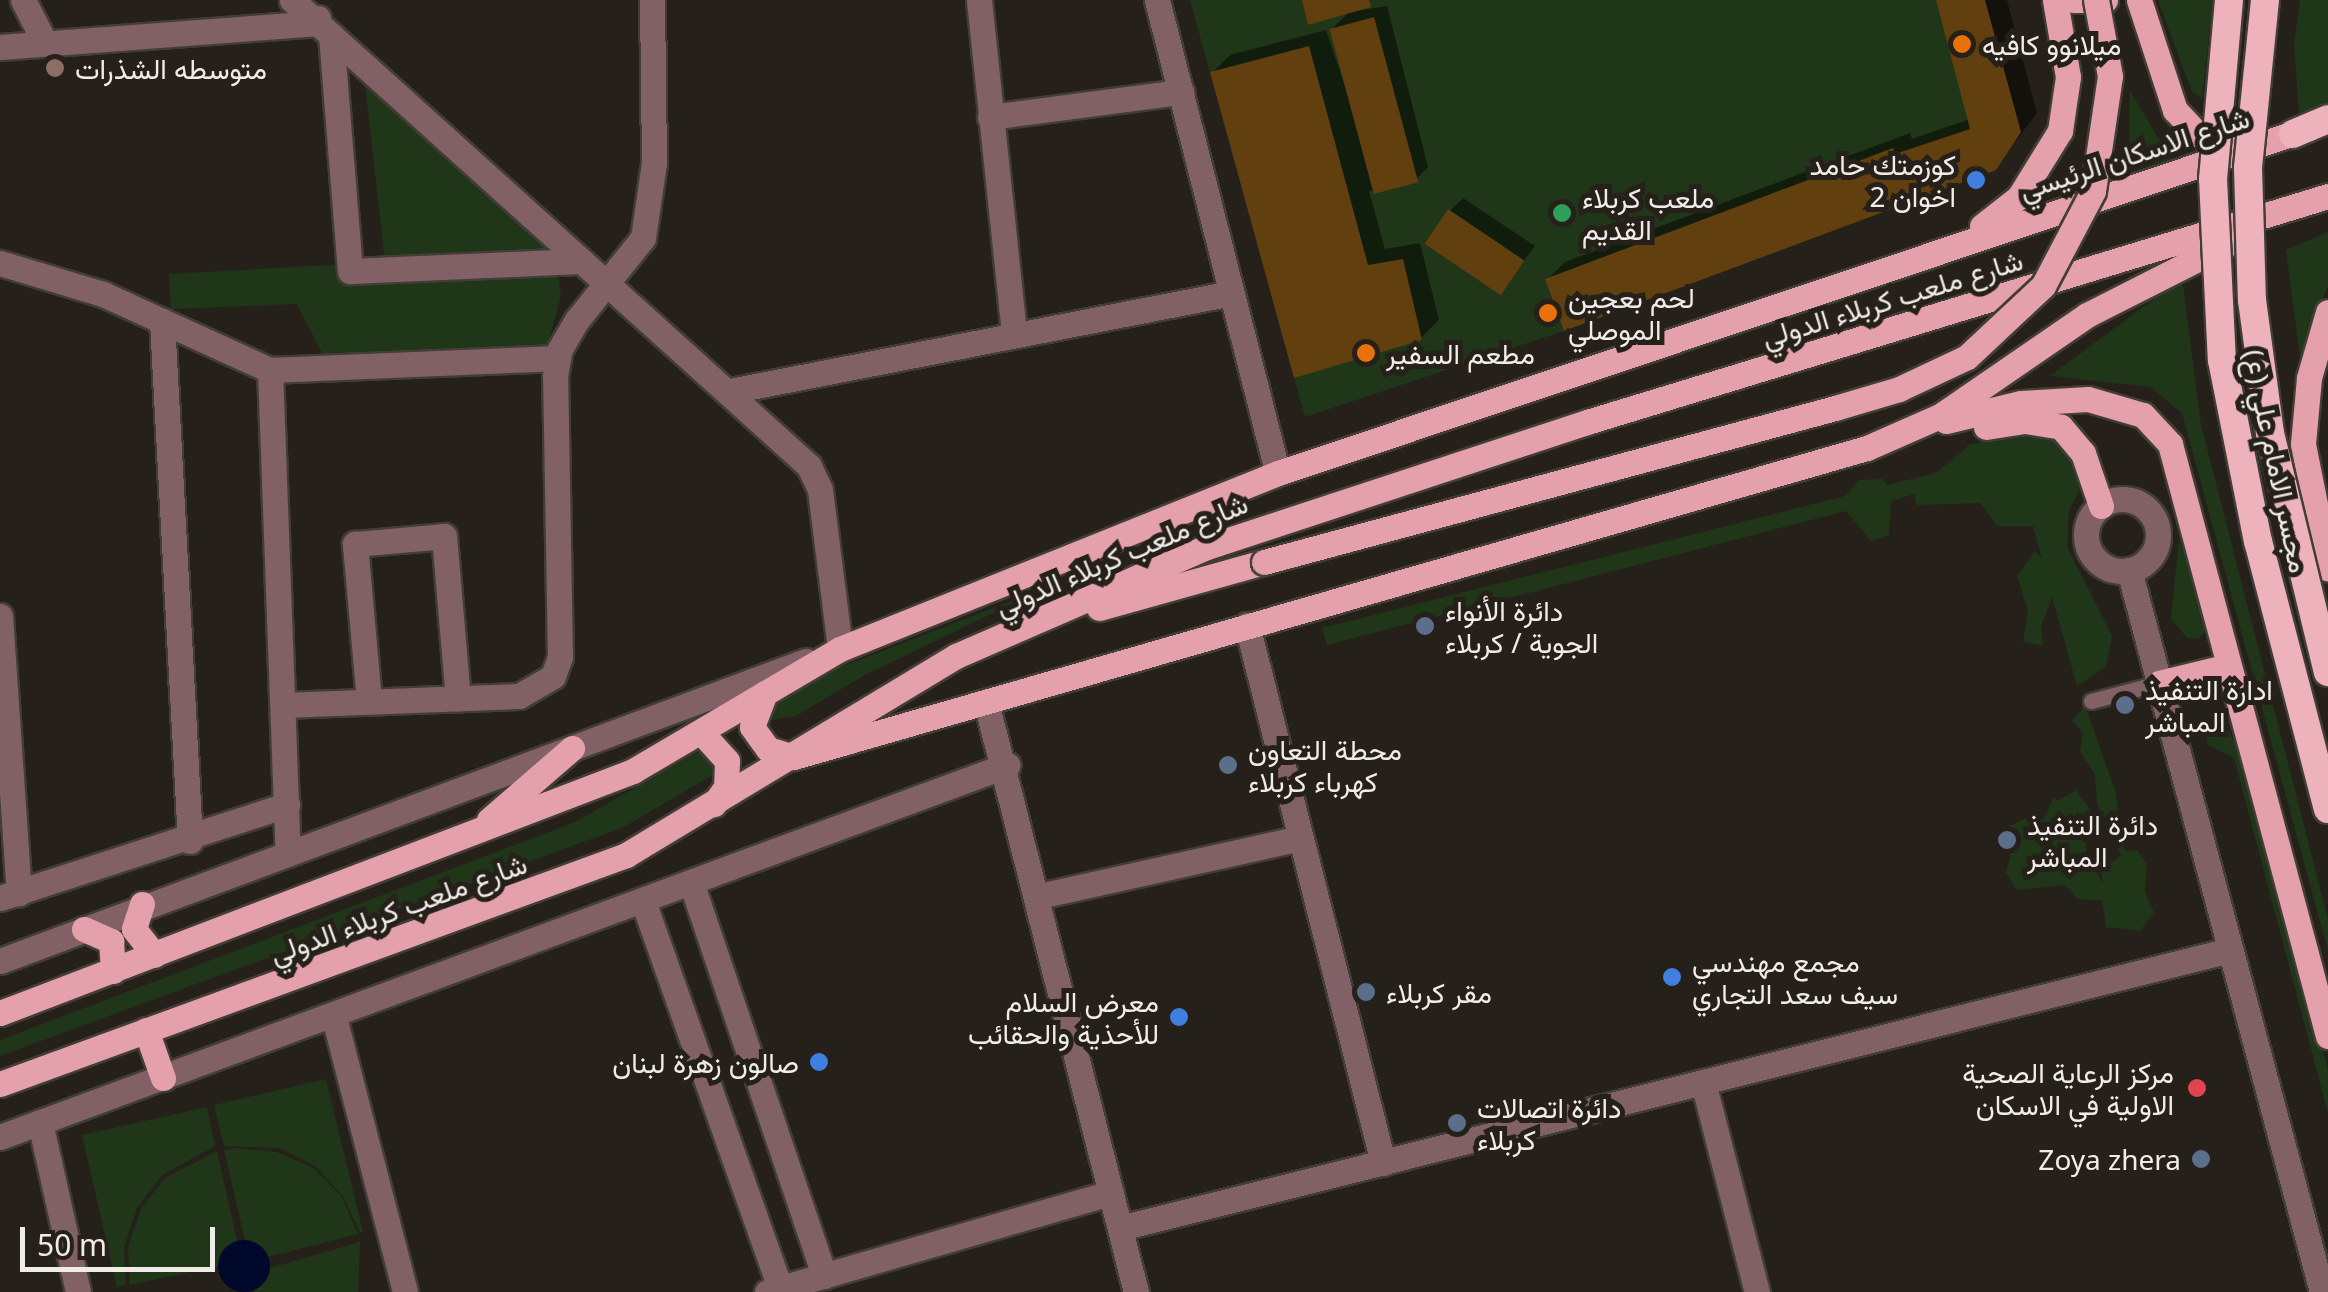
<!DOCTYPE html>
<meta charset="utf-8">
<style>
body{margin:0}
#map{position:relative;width:2328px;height:1292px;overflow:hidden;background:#26201a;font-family:"Noto Sans",Vazirmatn,sans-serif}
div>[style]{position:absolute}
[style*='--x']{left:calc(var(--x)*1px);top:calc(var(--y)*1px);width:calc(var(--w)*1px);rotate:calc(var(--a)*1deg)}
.green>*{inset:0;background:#1f3618}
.water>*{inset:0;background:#00082b}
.round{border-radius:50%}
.shadow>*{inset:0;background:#0007}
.building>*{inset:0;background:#613f0f;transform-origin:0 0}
.roads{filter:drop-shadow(2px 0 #423d37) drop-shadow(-2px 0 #423d37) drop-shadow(0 2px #423d37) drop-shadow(0 -2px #423d37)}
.service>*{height:15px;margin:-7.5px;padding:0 7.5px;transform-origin:7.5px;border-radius:7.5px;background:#826166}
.minor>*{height:25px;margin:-12.5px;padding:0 12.5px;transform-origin:12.5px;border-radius:12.5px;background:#826166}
.minor>.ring{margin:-12.5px;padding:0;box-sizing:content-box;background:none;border:25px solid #826166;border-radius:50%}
.tertiary>*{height:25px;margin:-12.5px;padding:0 12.5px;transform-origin:12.5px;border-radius:12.5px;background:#826166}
.primary>*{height:25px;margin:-12.5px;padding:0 12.5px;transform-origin:12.5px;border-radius:12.5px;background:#e4a0ab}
.trunk>*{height:28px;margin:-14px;padding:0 14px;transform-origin:14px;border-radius:14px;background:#edb2bc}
.bridges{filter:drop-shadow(2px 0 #423d37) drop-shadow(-2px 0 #423d37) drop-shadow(0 2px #423d37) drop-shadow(0 -2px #423d37)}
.primary-bridge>*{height:25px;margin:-12.5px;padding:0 12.5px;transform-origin:12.5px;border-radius:12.5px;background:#e4a0ab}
.trunk-bridge>*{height:28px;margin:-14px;padding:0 14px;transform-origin:14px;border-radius:14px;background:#edb2bc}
.dots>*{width:28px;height:28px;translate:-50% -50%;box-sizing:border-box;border:5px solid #26201a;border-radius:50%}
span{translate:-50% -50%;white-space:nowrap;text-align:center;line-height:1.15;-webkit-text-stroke:10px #26201a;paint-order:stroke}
.poi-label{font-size:28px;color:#f0ece8}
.left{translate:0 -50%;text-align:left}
.right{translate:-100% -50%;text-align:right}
.street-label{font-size:28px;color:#f0ece8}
.scale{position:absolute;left:20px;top:1227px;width:195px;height:45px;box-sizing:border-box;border:5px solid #f0ece8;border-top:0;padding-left:12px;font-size:30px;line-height:35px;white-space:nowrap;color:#f0ece8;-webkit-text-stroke:8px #26201a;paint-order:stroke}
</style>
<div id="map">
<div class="green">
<div style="clip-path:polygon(1190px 0,1936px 0,1984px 174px,1564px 331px,1305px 417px)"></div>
<div style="clip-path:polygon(2158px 0,2213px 0,2202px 99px,2192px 92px)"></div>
<div style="clip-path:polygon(2300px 0,2328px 0,2328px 102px,2299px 114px,2294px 44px)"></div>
<div style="clip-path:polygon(365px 84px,555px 249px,561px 296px,546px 351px,328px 365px,297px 304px,171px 309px,169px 274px,385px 262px)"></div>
<div style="clip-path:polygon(2130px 91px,2171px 159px,2122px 174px,2129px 148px)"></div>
<div style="clip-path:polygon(2328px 232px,2328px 286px,2300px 357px,2286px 250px)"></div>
<div style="clip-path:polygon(2182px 278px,2201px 425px,2328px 919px,2328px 951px,2182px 413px,2150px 387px,2050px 376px)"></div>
<div style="clip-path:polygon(2038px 430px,2072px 449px,2080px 490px,2069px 510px,2067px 547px,2112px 636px,2106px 667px,2077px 686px,2052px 597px,2041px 626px,2043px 646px,2023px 642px,2028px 610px,2017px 576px,2035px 551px,2042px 559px,2033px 526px,1997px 526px,1981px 503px,1916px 505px,1914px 494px,1891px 501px,1889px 535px,1871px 541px,1846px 511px,1327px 645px,1322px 628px,1845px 496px,1859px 480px,1883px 479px,1887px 485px,1936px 473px,1969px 445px)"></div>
<div style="clip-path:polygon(2179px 539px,2209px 625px,2199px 639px,2187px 638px,2171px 619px)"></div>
<div style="clip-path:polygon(1047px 587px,863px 676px,796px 716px,760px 722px,760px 708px,787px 688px)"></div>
<div style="clip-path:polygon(2085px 706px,2115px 790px,2125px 851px,2137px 850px,2147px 864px,2145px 892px,2154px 913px,2140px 931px,2106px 927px,2102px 900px,2077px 899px,2065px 885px,2016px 890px,2006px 872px,2011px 856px,2001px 839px,2009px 826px,2035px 814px,2043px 820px,2054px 797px,2058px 801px,2076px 790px,2090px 810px,2076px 836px,2086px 843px,2086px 856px,2103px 883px,2101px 869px,2121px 856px,2097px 803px,2095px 775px,2080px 751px,2083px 733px,2072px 720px)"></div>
<div style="clip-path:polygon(2222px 720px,2237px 745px,2267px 841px,2328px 1070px,2328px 1113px,2234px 758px,2208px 745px,2206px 732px)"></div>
<div style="clip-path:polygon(703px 749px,719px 771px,624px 827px,0 1056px,0 1040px,573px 823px)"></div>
<div style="clip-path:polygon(326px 1079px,363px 1232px,360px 1233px,343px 1196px,315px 1166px,279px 1148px,224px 1146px,214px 1105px)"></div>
<div style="clip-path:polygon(207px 1107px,215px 1146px,162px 1175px,137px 1208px,124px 1247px,126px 1285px,117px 1287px,82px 1135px)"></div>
<div style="clip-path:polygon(237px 1148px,277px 1152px,313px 1168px,341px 1196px,358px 1234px,268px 1257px,245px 1240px,224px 1150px)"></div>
<div style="clip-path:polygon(217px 1151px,237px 1241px,218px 1266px,130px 1285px,128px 1247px,141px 1209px,165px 1178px)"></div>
<div style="clip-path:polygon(360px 1242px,358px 1292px,254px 1292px,270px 1268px)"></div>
</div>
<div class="water">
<div class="round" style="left:218px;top:1240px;width:52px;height:52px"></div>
</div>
<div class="shadow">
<div style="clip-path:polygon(1939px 0,2007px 0,2037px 113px,1995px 168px,1548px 279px,1565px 262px,1910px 133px,1912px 139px,1970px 119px)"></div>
<div style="clip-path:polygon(1387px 6px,1428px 167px,1415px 180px,1369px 191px,1385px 249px,1420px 243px,1439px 320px,1421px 338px,1213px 72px,1230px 55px,1326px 30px,1349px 98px,1332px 29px,1349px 12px)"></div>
<div style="clip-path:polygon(1463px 198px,1535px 246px,1501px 291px,1450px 211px)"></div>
</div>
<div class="building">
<div style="clip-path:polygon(1302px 0,1369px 0,1371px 7px,1308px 25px)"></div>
<div style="clip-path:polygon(1936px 0,1985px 0,2021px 132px,1996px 170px,1564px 331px,1545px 279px,1893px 148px,1895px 154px,1970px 129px)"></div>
<div style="left:1374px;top:17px;width:171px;height:46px;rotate:75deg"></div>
<div style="clip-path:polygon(1309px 46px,1368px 265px,1403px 259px,1422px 340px,1294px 378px,1210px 72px)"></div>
<div style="left:1448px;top:209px;width:92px;height:42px;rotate:34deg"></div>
</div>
<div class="roads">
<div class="service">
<div style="--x:2091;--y:701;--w:70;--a:-14.8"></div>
</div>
<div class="minor">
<div style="--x:23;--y:0;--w:48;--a:62.9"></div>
<div style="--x:292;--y:0;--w:696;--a:42.03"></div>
<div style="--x:809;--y:466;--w:26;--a:65"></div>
<div style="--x:820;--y:490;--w:160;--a:82.8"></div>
<div style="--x:979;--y:0;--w:337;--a:84"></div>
<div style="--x:1157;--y:0;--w:488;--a:75.7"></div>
<div style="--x:331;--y:35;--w:237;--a:85.4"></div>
<div style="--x:350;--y:271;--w:226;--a:-2.5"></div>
<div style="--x:0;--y:47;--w:319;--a:-4.3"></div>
<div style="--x:318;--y:23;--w:5;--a:-90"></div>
<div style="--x:990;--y:117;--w:193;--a:-7.5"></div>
<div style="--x:0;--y:263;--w:108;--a:16.8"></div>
<div style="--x:103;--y:294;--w:183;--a:24.5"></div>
<div style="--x:270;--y:370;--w:288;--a:-2.4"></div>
<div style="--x:162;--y:321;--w:521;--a:86.92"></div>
<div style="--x:270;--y:370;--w:483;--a:87.9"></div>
<div style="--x:730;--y:391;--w:511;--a:-11.05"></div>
<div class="ring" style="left:2086px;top:499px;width:47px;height:47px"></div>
<div style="--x:2129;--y:570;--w:747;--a:75.03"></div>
<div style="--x:0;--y:616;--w:278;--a:86.1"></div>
<div style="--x:1247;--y:625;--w:555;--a:75.81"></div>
<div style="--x:369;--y:701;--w:158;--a:-95.1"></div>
<div style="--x:355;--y:544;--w:89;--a:-5.1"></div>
<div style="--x:444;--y:536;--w:163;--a:85.1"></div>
<div style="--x:283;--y:705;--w:236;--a:-2.2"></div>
<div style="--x:519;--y:696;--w:39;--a:-30"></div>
<div style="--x:553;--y:676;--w:20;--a:-70"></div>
<div style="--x:560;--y:657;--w:281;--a:-91"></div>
<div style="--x:555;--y:376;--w:27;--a:-80"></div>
<div style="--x:560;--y:349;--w:34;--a:-60"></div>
<div style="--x:577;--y:320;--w:105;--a:-51.2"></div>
<div style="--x:643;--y:238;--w:76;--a:-81.7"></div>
<div style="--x:654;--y:163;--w:163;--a:-90.7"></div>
<div style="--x:691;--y:882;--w:416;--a:71.3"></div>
<div style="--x:1039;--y:896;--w:268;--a:-12.5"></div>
<div style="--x:0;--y:898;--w:302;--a:-18"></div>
<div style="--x:643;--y:901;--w:411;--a:70.5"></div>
<div style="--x:334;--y:1017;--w:284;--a:75.5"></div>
<div style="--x:1703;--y:1082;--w:217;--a:75.6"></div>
<div style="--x:40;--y:1122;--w:174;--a:77.4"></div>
<div style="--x:1120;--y:1228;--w:1144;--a:-14.06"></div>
<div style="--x:767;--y:1292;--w:358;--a:-16.1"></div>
</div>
<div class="tertiary">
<div style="--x:986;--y:702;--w:609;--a:75.74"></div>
<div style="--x:0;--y:961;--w:860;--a:-20.42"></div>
<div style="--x:0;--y:1137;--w:1074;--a:-20.27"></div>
</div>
<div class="primary">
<div style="--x:2073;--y:0;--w:32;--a:0"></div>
<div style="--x:2139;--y:0;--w:116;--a:71.9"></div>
<div style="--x:2175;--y:110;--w:33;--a:47"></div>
<div style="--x:2197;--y:134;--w:38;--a:22"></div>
<div style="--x:1982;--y:226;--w:47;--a:-38.1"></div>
<div style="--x:2019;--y:197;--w:78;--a:-58.2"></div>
<div style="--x:2060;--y:131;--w:55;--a:-81.6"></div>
<div style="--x:2068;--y:77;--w:78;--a:-99.6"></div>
<div style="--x:2328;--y:312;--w:69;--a:106.1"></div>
<div style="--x:2309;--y:378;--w:66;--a:95.2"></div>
<div style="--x:2303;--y:444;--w:127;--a:78.7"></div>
<div style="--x:1946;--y:421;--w:77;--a:-13.5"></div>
<div style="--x:2021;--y:403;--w:67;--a:-3.4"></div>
<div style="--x:2088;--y:399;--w:57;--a:16.2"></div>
<div style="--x:2143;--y:415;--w:40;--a:47"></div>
<div style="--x:2170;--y:444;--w:613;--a:75.06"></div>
<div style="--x:1986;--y:427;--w:39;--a:-9"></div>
<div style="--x:2025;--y:421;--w:36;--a:9"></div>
<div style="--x:2061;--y:427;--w:34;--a:50"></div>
<div style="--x:2083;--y:453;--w:56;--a:71.2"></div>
<div style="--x:1099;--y:608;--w:171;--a:-15.6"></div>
<div style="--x:2159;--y:683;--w:71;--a:-13.8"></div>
<div style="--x:765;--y:693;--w:36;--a:111"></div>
<div style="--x:752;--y:727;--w:27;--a:54"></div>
<div style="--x:768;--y:749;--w:27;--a:17"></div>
<div style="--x:794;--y:757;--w:1117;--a:-16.07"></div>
<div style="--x:1867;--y:448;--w:80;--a:-23.7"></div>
<div style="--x:1940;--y:416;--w:178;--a:-34.5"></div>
<div style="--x:2087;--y:315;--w:161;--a:-26.9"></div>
<div style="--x:701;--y:732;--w:39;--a:48"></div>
<div style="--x:727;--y:761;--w:26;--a:92"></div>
<div style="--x:726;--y:787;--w:21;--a:125"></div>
<div style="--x:489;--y:820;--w:110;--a:-40.9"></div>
<div style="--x:142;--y:904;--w:26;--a:108"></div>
<div style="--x:134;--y:929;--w:33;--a:52"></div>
<div style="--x:84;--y:929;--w:30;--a:24"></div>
<div style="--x:111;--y:941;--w:30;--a:86"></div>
<div style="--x:0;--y:1013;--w:678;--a:-20.92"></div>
<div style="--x:633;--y:771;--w:240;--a:-30.5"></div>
<div style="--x:840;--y:649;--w:472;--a:-21.9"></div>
<div style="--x:1278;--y:473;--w:1087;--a:-18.5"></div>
<div style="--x:146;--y:1030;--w:51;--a:70.5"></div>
<div style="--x:0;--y:1084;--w:667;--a:-20.09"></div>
<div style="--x:626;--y:855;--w:385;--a:-31.1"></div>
<div style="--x:956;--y:656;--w:274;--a:-23.5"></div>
<div style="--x:1207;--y:547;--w:400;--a:-18.2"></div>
<div style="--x:1587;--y:422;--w:775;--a:-16.96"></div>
</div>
<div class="trunk">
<div style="--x:2293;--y:134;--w:38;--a:-23"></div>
</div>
</div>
<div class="bridges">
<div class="primary-bridge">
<div style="--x:1264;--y:562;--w:591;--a:-15.09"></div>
<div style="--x:1835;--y:408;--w:67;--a:-16.5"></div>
<div style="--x:1899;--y:389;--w:75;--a:-25.2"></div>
<div style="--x:1967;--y:357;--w:104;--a:-43.1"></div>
<div style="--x:2043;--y:286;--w:107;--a:-62.2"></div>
<div style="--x:2093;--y:191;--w:116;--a:-81.6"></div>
<div style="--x:2110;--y:76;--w:77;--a:-100.4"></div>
</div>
<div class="trunk-bridge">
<div style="--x:2229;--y:0;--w:180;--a:95.1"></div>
<div style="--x:2213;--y:179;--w:181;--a:87.2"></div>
<div style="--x:2222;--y:360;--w:185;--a:78.8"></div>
<div style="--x:2258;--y:541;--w:277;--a:75.4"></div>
<div style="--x:2265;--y:0;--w:169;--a:95.8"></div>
<div style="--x:2248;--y:168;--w:132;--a:88.3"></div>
<div style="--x:2252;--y:300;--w:134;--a:82.3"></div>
<div style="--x:2270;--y:433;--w:246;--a:76.4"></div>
</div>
</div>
<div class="dots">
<div style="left:1962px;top:44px;background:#e8710a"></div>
<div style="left:55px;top:68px;background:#8d6e63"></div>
<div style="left:1976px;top:180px;background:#3f7fe0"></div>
<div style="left:1562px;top:213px;background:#2e9e5b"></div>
<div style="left:1548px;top:313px;background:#e8710a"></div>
<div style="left:1366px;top:353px;background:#e8710a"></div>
<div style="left:1425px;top:626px;background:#5c6f8a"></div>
<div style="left:2125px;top:705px;background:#5c6f8a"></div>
<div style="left:1228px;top:765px;background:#5c6f8a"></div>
<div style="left:2007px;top:840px;background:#5c6f8a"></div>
<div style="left:1672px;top:977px;background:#3f7fe0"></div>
<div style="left:1366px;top:992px;background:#5c6f8a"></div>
<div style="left:1179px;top:1017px;background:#3f7fe0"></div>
<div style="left:819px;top:1062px;background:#3f7fe0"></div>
<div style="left:2197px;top:1088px;background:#e0444e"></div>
<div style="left:1457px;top:1123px;background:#5c6f8a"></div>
<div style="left:2201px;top:1159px;background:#5c6f8a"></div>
</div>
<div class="poi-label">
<span class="left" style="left:1982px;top:44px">ميلانوو كافيه</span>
<span class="left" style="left:75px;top:68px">متوسطه الشذرات</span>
<span class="right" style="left:1956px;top:180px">كوزمتك حامد<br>اخوان 2</span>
<span class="left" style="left:1582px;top:213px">ملعب كربلاء<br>القديم</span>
<span class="left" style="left:1568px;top:313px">لحم بعجين<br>الموصلي</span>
<span class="left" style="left:1386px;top:353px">مطعم السفير</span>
<span class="left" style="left:1445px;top:626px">دائرة الأنواء<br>الجوية / كربلاء</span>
<span class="left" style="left:2145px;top:705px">ادارة التنفيذ<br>المباشر</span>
<span class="left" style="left:1248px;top:765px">محطة التعاون<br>كهرباء كربلاء</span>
<span class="left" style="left:2027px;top:840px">دائرة التنفيذ<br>المباشر</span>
<span class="left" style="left:1692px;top:977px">مجمع مهندسي<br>سيف سعد التجاري</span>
<span class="left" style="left:1386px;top:992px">مقر كربلاء</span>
<span class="right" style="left:1159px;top:1017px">معرض السلام<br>للأحذية والحقائب</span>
<span class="right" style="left:799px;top:1062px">صالون زهرة لبنان</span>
<span class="right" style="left:2174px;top:1088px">مركز الرعاية الصحية<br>الاولية في الاسكان</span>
<span class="left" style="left:1477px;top:1123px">دائرة اتصالات<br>كربلاء</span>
<span class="right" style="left:2181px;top:1159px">Zoya zhera</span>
</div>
<div class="street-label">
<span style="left:2134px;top:153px;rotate:-18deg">شارع الاسكان الرئيسي</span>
<span style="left:1892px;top:298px;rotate:-17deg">شارع ملعب كربلاء الدولي</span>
<span style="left:2277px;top:461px;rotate:78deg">مجسر الامام علي (ع)</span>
<span style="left:1121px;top:554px;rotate:-23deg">شارع ملعب كربلاء الدولي</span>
<span style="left:398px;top:908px;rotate:-20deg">شارع ملعب كربلاء الدولي</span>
</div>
<div class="scale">50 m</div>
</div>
